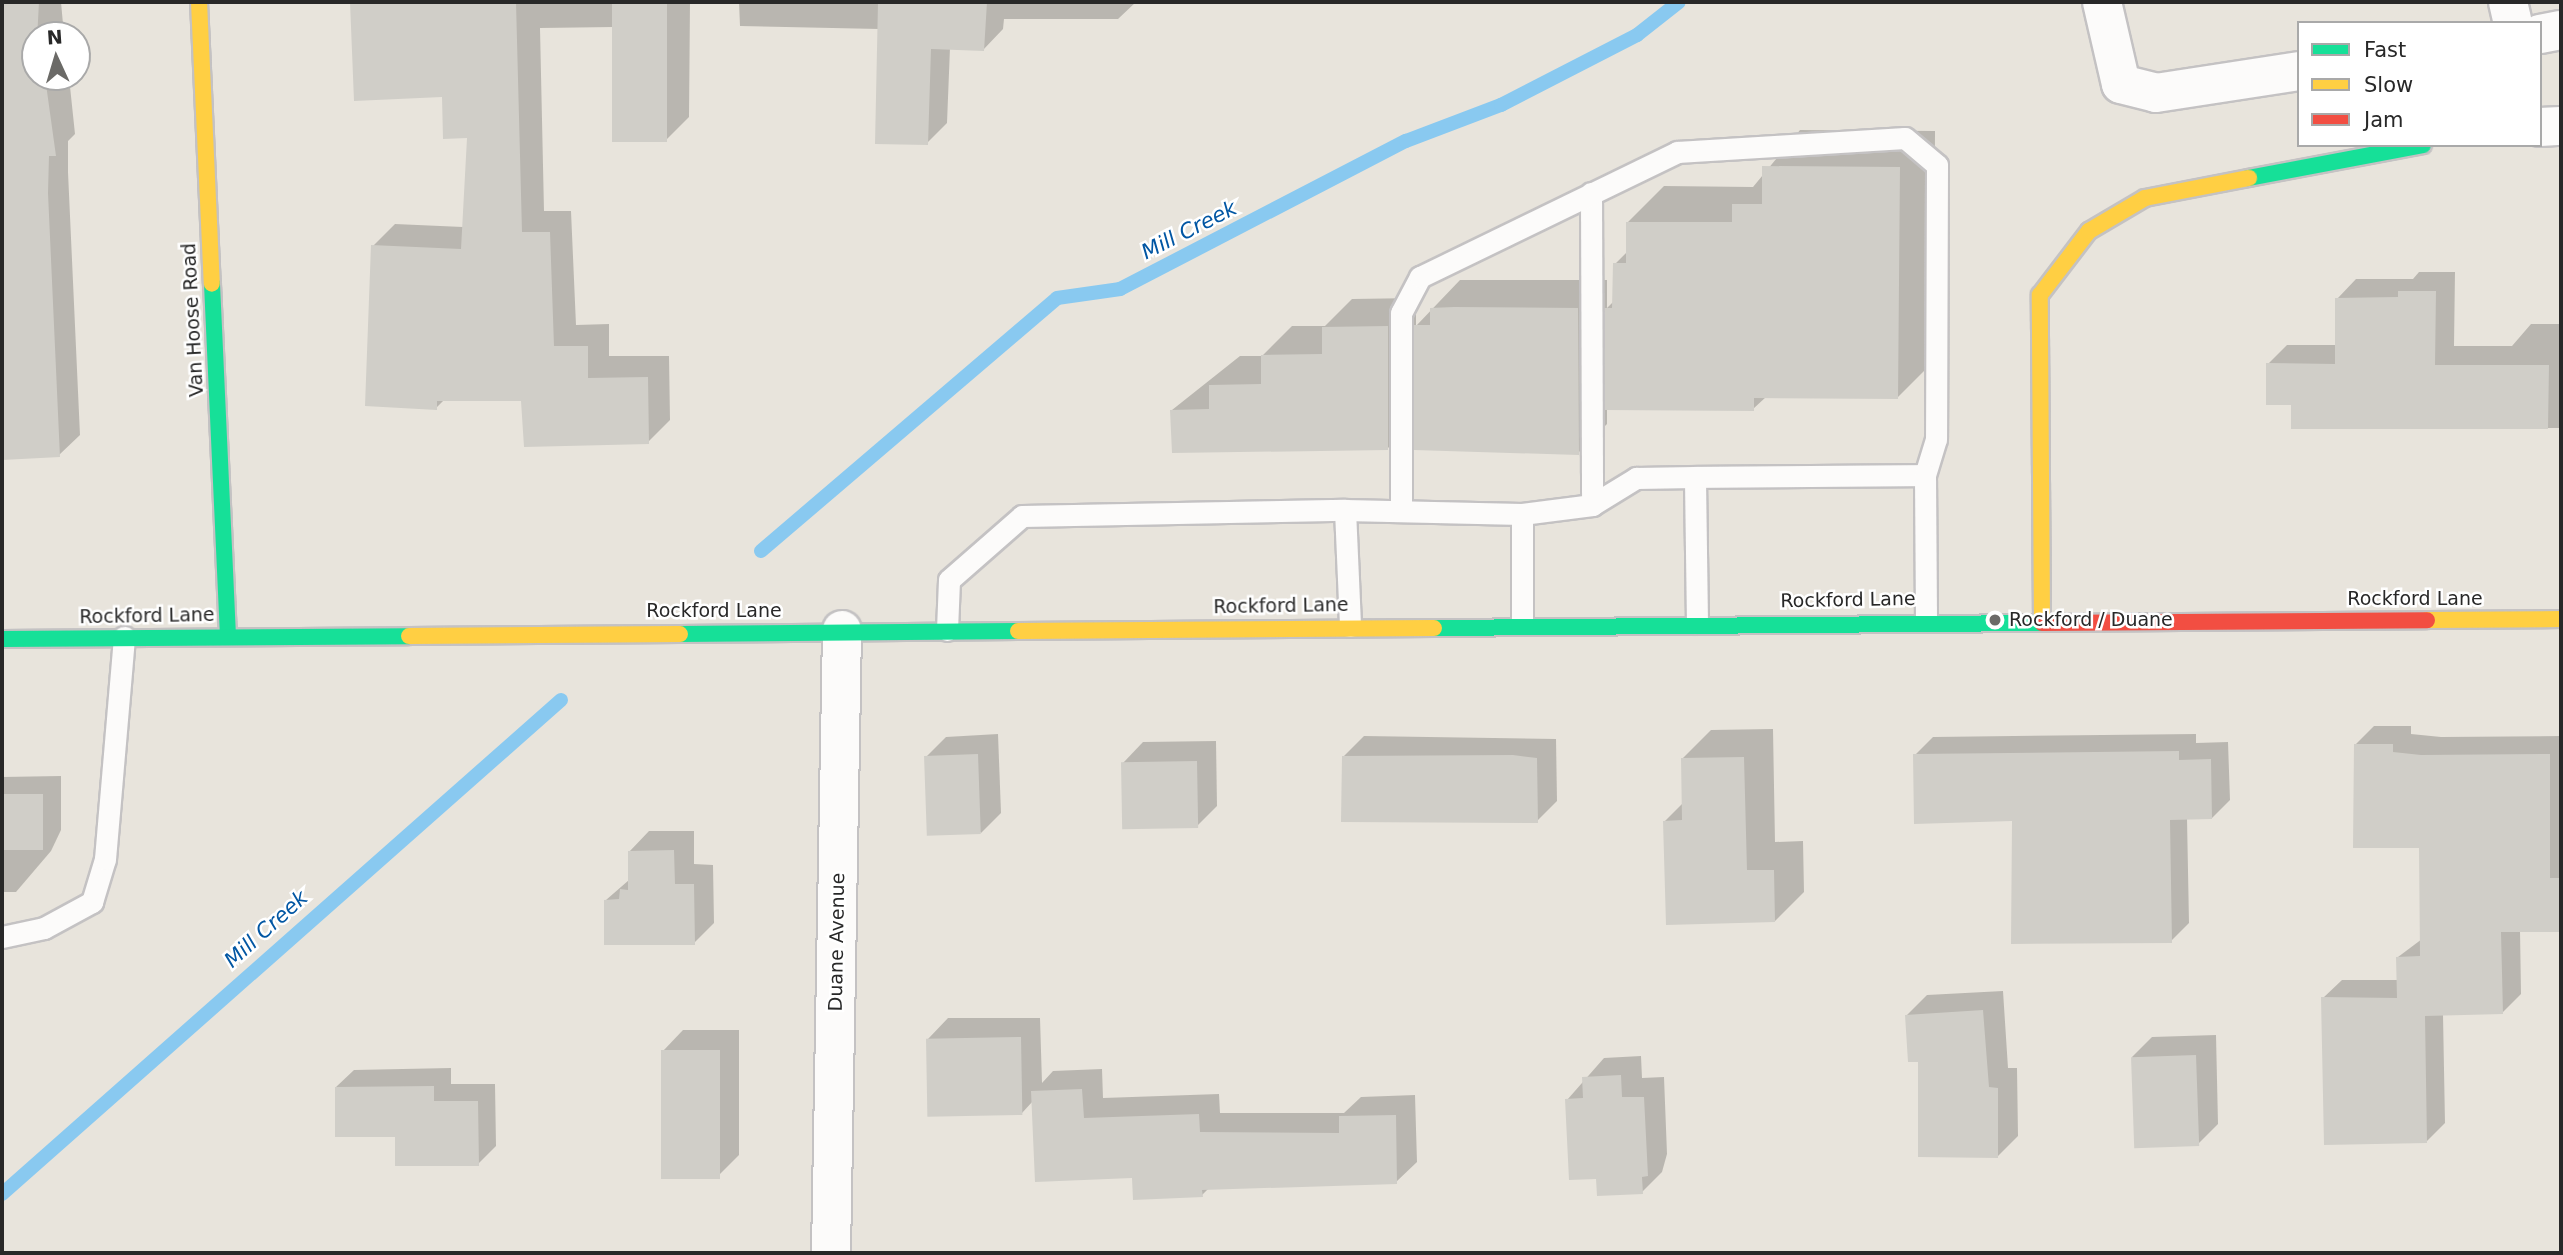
<!DOCTYPE html>
<style>
body{margin:0}
#map{position:relative;width:2563px;height:1255px;overflow:hidden;background:#e8e4dc;font-family:"DejaVu Sans",sans-serif}
div>[style]{position:absolute}
[style*='--x']{left:calc(var(--x)*1px);top:calc(var(--y)*1px);width:calc(var(--w)*1px);rotate:calc(var(--a)*1deg)}
.shadow>*{inset:0;background:#0003}
.stream>*{height:14px;margin:-7px;padding:0 7px;transform-origin:7px;border-radius:7px;background:#89c9f0}
.building>*{inset:0;background:#d0cec8;transform-origin:0 0}
.roads{filter:drop-shadow(2px 0 #c4c2c3) drop-shadow(-2px 0 #c4c2c3) drop-shadow(0 2px #c4c2c3) drop-shadow(0 -2px #c4c2c3)}
.lane>*{height:21px;margin:-10.5px;padding:0 10.5px;transform-origin:10.5px;border-radius:10.5px;background:#fcfbfa}
.street>*{height:38px;margin:-19px;padding:0 19px;transform-origin:19px;border-radius:19px;background:#fcfbfa}
.fast>*{height:16px;margin:-8px;padding:0 8px;transform-origin:8px;border-radius:8px;background:#16e098}
.slow>*{height:16px;margin:-8px;padding:0 8px;transform-origin:8px;border-radius:8px;background:#ffcf43}
.jam>*{height:16px;margin:-8px;padding:0 8px;transform-origin:8px;border-radius:8px;background:#f24e42}
.dots>*{width:19px;height:19px;translate:-50% -50%;box-sizing:border-box;border:4px solid #fff;border-radius:50%}
span{translate:-50% -50%;white-space:nowrap;text-align:center;line-height:1.15;-webkit-text-stroke:5px #fff;paint-order:stroke}
.street-label{font-size:19px;color:#282828}
.poi-label{font-size:19px;color:#282828}
.left{translate:0 -50%;text-align:left}
.water-label{font-size:21px;color:#0156a3;font-style:italic}
.frame{position:absolute;inset:0;border:4px solid #282828;pointer-events:none}
.legend{position:absolute;left:2297px;top:21px;width:245px;height:126px;box-sizing:border-box;background:#fff;border:2px solid #a9a9a9;margin:0;padding:9px 12px;list-style:none;font-size:21px;color:#282828}
.legend li{display:flex;align-items:center;gap:14px;height:35px}
.legend b{width:35px;border:2px solid #a9a9a9}
.north{position:absolute;left:21px;top:21px;width:70px;height:70px;box-sizing:border-box;background:#fff;border:2px solid #a9a9a9;border-radius:50%;rotate:356deg;font-size:19px;font-weight:700;line-height:28px;text-align:center;color:#282828}
.north::after{content:'';display:block;margin:auto;width:24px;height:32px;background:#6b6a67;clip-path:polygon(50% 0,100% 100%,50% 72%,0 100%)}
</style>
<div id="map">
<div class="shadow">
<div style="clip-path:polygon(2px 2px,61px 2px,64px 35px,35px 35px,35px 77px,69px 77px,75px 134px,68px 141px,68px 172px,80px 435px,59px 455px,2px 458px)"></div>
<div style="clip-path:polygon(352px 2px,690px 2px,689px 117px,667px 139px,614px 27px,540px 28px,544px 211px,571px 211px,576px 325px,609px 324px,609px 356px,669px 356px,670px 420px,648px 442px,522px 400px,445px 399px,436px 408px,373px 246px,395px 224px,463px 227px,468px 136px,444px 95px,356px 99px)"></div>
<div style="clip-path:polygon(739px 2px,1136px 2px,1118px 19px,1004px 19px,1003px 29px,983px 50px,950px 48px,947px 123px,927px 143px,879px 29px,740px 26px)"></div>
<div style="clip-path:polygon(1800px 130px,1935px 131px,1934px 361px,1898px 397px,1766px 397px,1753px 409px,1607px 408px,1607px 424px,1578px 453px,1416px 420px,1387px 449px,1172px 410px,1240px 356px,1262px 356px,1292px 326px,1325px 326px,1352px 299px,1416px 298px,1416px 326px,1460px 280px,1607px 280px,1607px 308px,1614px 301px,1615px 264px,1628px 251px,1628px 222px,1664px 186px,1753px 187px)"></div>
<div style="clip-path:polygon(2419px 272px,2455px 272px,2454px 346px,2512px 346px,2531px 324px,2561px 324px,2561px 428px,2292px 427px,2293px 404px,2268px 364px,2287px 345px,2337px 345px,2337px 299px,2356px 279px,2413px 279px)"></div>
<div style="clip-path:polygon(2374px 726px,2411px 726px,2411px 734px,2441px 737px,2561px 736px,2561px 930px,2520px 930px,2521px 994px,2503px 1012px,2443px 1014px,2445px 1123px,2426px 1142px,2323px 998px,2342px 980px,2399px 980px,2398px 957px,2422px 939px,2420px 847px,2355px 745px)"></div>
<div style="clip-path:polygon(1773px 729px,1775px 842px,1803px 841px,1804px 892px,1775px 921px,1665px 821px,1683px 803px,1682px 759px,1711px 730px)"></div>
<div style="clip-path:polygon(998px 734px,1001px 813px,981px 833px,926px 757px,946px 737px)"></div>
<div style="clip-path:polygon(2196px 734px,2196px 743px,2228px 742px,2230px 800px,2212px 818px,2187px 818px,2189px 923px,2171px 941px,2014px 819px,1915px 755px,1933px 737px)"></div>
<div style="clip-path:polygon(1364px 736px,1556px 739px,1557px 801px,1537px 821px,1344px 756px)"></div>
<div style="clip-path:polygon(1216px 741px,1217px 806px,1197px 826px,1123px 763px,1143px 742px)"></div>
<div style="clip-path:polygon(61px 776px,61px 830px,51px 851px,16px 892px,2px 892px,2px 777px)"></div>
<div style="clip-path:polygon(649px 831px,694px 831px,694px 864px,713px 865px,714px 923px,694px 943px,606px 900px,629px 880px,629px 852px)"></div>
<div style="clip-path:polygon(2003px 991px,2008px 1068px,2017px 1068px,2018px 1136px,1998px 1156px,1919px 1060px,1907px 1015px,1927px 995px)"></div>
<div style="clip-path:polygon(948px 1018px,1040px 1018px,1042px 1083px,1053px 1071px,1102px 1069px,1103px 1098px,1219px 1094px,1220px 1113px,1344px 1113px,1361px 1097px,1415px 1095px,1417px 1162px,1396px 1182px,1208px 1189px,1202px 1195px,1133px 1177px,1033px 1101px,1022px 1113px,928px 1039px)"></div>
<div style="clip-path:polygon(683px 1030px,739px 1030px,739px 1155px,719px 1175px,663px 1051px)"></div>
<div style="clip-path:polygon(2216px 1035px,2218px 1124px,2198px 1144px,2132px 1057px,2152px 1037px)"></div>
<div style="clip-path:polygon(1641px 1056px,1642px 1078px,1664px 1077px,1667px 1154px,1662px 1172px,1642px 1192px,1598px 1177px,1567px 1100px,1604px 1058px)"></div>
<div style="clip-path:polygon(451px 1068px,451px 1084px,495px 1084px,496px 1146px,478px 1164px,397px 1135px,336px 1087px,354px 1070px)"></div>
</div>
<div class="stream">
<div style="--x:761;--y:551;--w:389;--a:-40.5"></div>
<div style="--x:1057;--y:298;--w:64;--a:-8.1"></div>
<div style="--x:1120;--y:289;--w:322;--a:-27.4"></div>
<div style="--x:1406;--y:141;--w:102;--a:-20.8"></div>
<div style="--x:1501;--y:105;--w:153;--a:-27.2"></div>
<div style="--x:1637;--y:35;--w:53;--a:-38.2"></div>
<div style="--x:2;--y:1194;--w:746;--a:-41.47"></div>
</div>
<div class="building">
<div style="clip-path:polygon(2px 2px,39px 2px,35px 77px,45px 77px,56px 156px,49px 156px,48px 193px,60px 457px,2px 460px)"></div>
<div style="clip-path:polygon(350px 2px,516px 2px,522px 232px,550px 232px,554px 346px,588px 346px,588px 378px,648px 377px,649px 444px,524px 447px,521px 401px,437px 401px,437px 410px,365px 406px,371px 245px,461px 249px,467px 138px,443px 139px,442px 97px,354px 101px)"></div>
<div style="left:612px;top:2px;width:55px;height:140px"></div>
<div style="clip-path:polygon(878px 2px,987px 2px,984px 51px,931px 49px,928px 145px,875px 144px)"></div>
<div style="clip-path:polygon(1762px 166px,1900px 167px,1898px 399px,1754px 398px,1754px 411px,1605px 410px,1604px 308px,1612px 308px,1613px 263px,1626px 263px,1626px 222px,1732px 222px,1732px 204px,1762px 204px)"></div>
<div style="clip-path:polygon(2398px 291px,2436px 291px,2435px 365px,2549px 365px,2548px 429px,2291px 429px,2291px 405px,2266px 405px,2266px 363px,2335px 364px,2335px 298px,2398px 297px)"></div>
<div style="clip-path:polygon(1454px 307px,1578px 308px,1579px 455px,1414px 450px,1414px 325px,1430px 325px,1430px 308px)"></div>
<div style="clip-path:polygon(1388px 326px,1388px 450px,1172px 453px,1170px 410px,1209px 409px,1209px 385px,1261px 384px,1261px 355px,1322px 354px,1322px 327px)"></div>
<div style="clip-path:polygon(2354px 744px,2393px 744px,2393px 752px,2421px 755px,2550px 754px,2550px 878px,2561px 878px,2561px 932px,2501px 932px,2503px 1014px,2425px 1016px,2427px 1143px,2324px 1145px,2321px 997px,2397px 998px,2396px 957px,2420px 956px,2419px 848px,2353px 848px)"></div>
<div style="clip-path:polygon(2179px 751px,2179px 760px,2211px 759px,2212px 819px,2170px 820px,2172px 943px,2011px 944px,2012px 821px,1914px 824px,1913px 754px)"></div>
<div style="left:978px;top:754px;width:80px;height:54px;rotate:88deg"></div>
<div style="clip-path:polygon(1513px 755px,1537px 758px,1538px 823px,1341px 822px,1342px 756px)"></div>
<div style="clip-path:polygon(1744px 757px,1747px 870px,1774px 870px,1775px 922px,1666px 925px,1663px 821px,1682px 820px,1681px 758px)"></div>
<div style="left:1197px;top:761px;width:67px;height:76px;rotate:89deg"></div>
<div style="left:2px;top:794px;width:41px;height:56px"></div>
<div style="clip-path:polygon(674px 850px,675px 884px,694px 884px,695px 945px,604px 945px,604px 900px,619px 899px,620px 889px,628px 890px,628px 851px)"></div>
<div style="clip-path:polygon(1983px 1010px,1989px 1087px,1998px 1088px,1998px 1158px,1918px 1157px,1918px 1062px,1908px 1062px,1905px 1015px)"></div>
<div style="left:1021px;top:1037px;width:78px;height:95px;rotate:89deg"></div>
<div style="left:661px;top:1050px;width:59px;height:129px"></div>
<div style="left:2196px;top:1055px;width:91px;height:65px;rotate:88deg"></div>
<div style="clip-path:polygon(1621px 1075px,1622px 1097px,1644px 1097px,1648px 1176px,1642px 1177px,1643px 1194px,1597px 1196px,1596px 1179px,1569px 1180px,1565px 1099px,1583px 1098px,1582px 1077px)"></div>
<div style="clip-path:polygon(434px 1086px,434px 1101px,478px 1101px,479px 1166px,395px 1166px,395px 1137px,335px 1137px,335px 1087px)"></div>
<div style="clip-path:polygon(1082px 1089px,1084px 1118px,1199px 1114px,1200px 1132px,1339px 1133px,1339px 1116px,1396px 1115px,1397px 1184px,1202px 1190px,1203px 1197px,1133px 1200px,1132px 1178px,1035px 1182px,1031px 1091px)"></div>
</div>
<div class="roads">
<div class="lane">
<div style="--x:1591;--y:193;--w:312;--a:89.8"></div>
<div style="--x:1345;--y:510;--w:116;--a:87.5"></div>
<div style="--x:1401;--y:511;--w:198;--a:-90"></div>
<div style="--x:1401;--y:313;--w:41;--a:-62.2"></div>
<div style="--x:1420;--y:277;--w:286;--a:-25.9"></div>
<div style="--x:1677;--y:152;--w:228;--a:-3.5"></div>
<div style="--x:1905;--y:138;--w:42;--a:40.2"></div>
<div style="--x:1937;--y:165;--w:274;--a:90.2"></div>
<div style="--x:1936;--y:439;--w:38;--a:107"></div>
<div style="--x:1697;--y:623;--w:146;--a:-90.8"></div>
<div style="--x:1695;--y:477;--w:230;--a:-0.5"></div>
<div style="--x:1925;--y:475;--w:146;--a:89.6"></div>
<div style="--x:1522;--y:624;--w:110;--a:-90"></div>
<div style="--x:1522;--y:514;--w:71;--a:-7.3"></div>
<div style="--x:1592;--y:505;--w:52;--a:-31.5"></div>
<div style="--x:1636;--y:478;--w:59;--a:-1"></div>
<div style="--x:947;--y:630;--w:50;--a:-87.7"></div>
<div style="--x:949;--y:580;--w:97;--a:-41.2"></div>
<div style="--x:1022;--y:516;--w:323;--a:-1.1"></div>
<div style="--x:1345;--y:510;--w:177;--a:1.3"></div>
<div style="--x:2;--y:937;--w:43;--a:-12.1"></div>
<div style="--x:44;--y:928;--w:55;--a:-28.4"></div>
<div style="--x:92;--y:902;--w:45;--a:-73.2"></div>
<div style="--x:105;--y:859;--w:223;--a:-85.1"></div>
</div>
<div class="street">
<div style="--x:2102;--y:2;--w:84;--a:77"></div>
<div style="--x:2121;--y:84;--w:36;--a:14"></div>
<div style="--x:2156;--y:93;--w:145;--a:-8.7"></div>
<div style="--x:2508;--y:2;--w:22;--a:77"></div>
<div style="--x:2540;--y:34;--w:21;--a:-11"></div>
<div style="--x:2540;--y:127;--w:21;--a:-3"></div>
<div style="--x:831;--y:1253;--w:623;--a:-88.99"></div>
</div>
<div class="fast">
<div style="--x:2249;--y:178;--w:177;--a:-10.7"></div>
<div style="--x:212;--y:284;--w:351;--a:87.4"></div>
<div style="--x:1434;--y:628;--w:608;--a:-0.47"></div>
<div style="--x:680;--y:634;--w:338;--a:-0.5"></div>
<div style="--x:2;--y:639;--w:407;--a:-0.4"></div>
</div>
<div class="slow">
<div style="--x:199;--y:2;--w:282;--a:87.4"></div>
<div style="--x:2042;--y:620;--w:325;--a:-90.4"></div>
<div style="--x:2040;--y:295;--w:81;--a:-52.6"></div>
<div style="--x:2089;--y:231;--w:65;--a:-30.5"></div>
<div style="--x:2145;--y:198;--w:106;--a:-10.9"></div>
<div style="--x:2427;--y:620;--w:134;--a:-0.4"></div>
<div style="--x:1018;--y:631;--w:416;--a:-0.4"></div>
<div style="--x:409;--y:636;--w:271;--a:-0.4"></div>
</div>
<div class="jam">
<div style="--x:2042;--y:623;--w:385;--a:-0.4"></div>
</div>
</div>
<div class="dots">
<div style="left:1995px;top:620px;background:#6b6a67"></div>
</div>
<div class="street-label">
<span style="left:193px;top:320px;rotate:-93deg">Van Hoose Road</span>
<span style="left:2415px;top:599px">Rockford Lane</span>
<span style="left:1848px;top:600px;rotate:-1deg">Rockford Lane</span>
<span style="left:1281px;top:606px;rotate:-1deg">Rockford Lane</span>
<span style="left:714px;top:611px">Rockford Lane</span>
<span style="left:147px;top:616px;rotate:-1deg">Rockford Lane</span>
<span style="left:837px;top:942px;rotate:-89deg">Duane Avenue</span>
</div>
<div class="poi-label">
<span class="left" style="left:2009px;top:620px">Rockford / Duane</span>
</div>
<div class="water-label">
<span style="left:1189px;top:230px;rotate:-27deg">Mill Creek</span>
<span style="left:266px;top:929px;rotate:-42deg">Mill Creek</span>
</div>
<div class="frame"></div>
<ul class="legend">
<li><b style="height:9px;background:#16e098"></b>Fast</li>
<li><b style="height:9px;background:#ffcf43"></b>Slow</li>
<li><b style="height:9px;background:#f24e42"></b>Jam</li>
</ul>
<div class="north">N</div>
</div>
